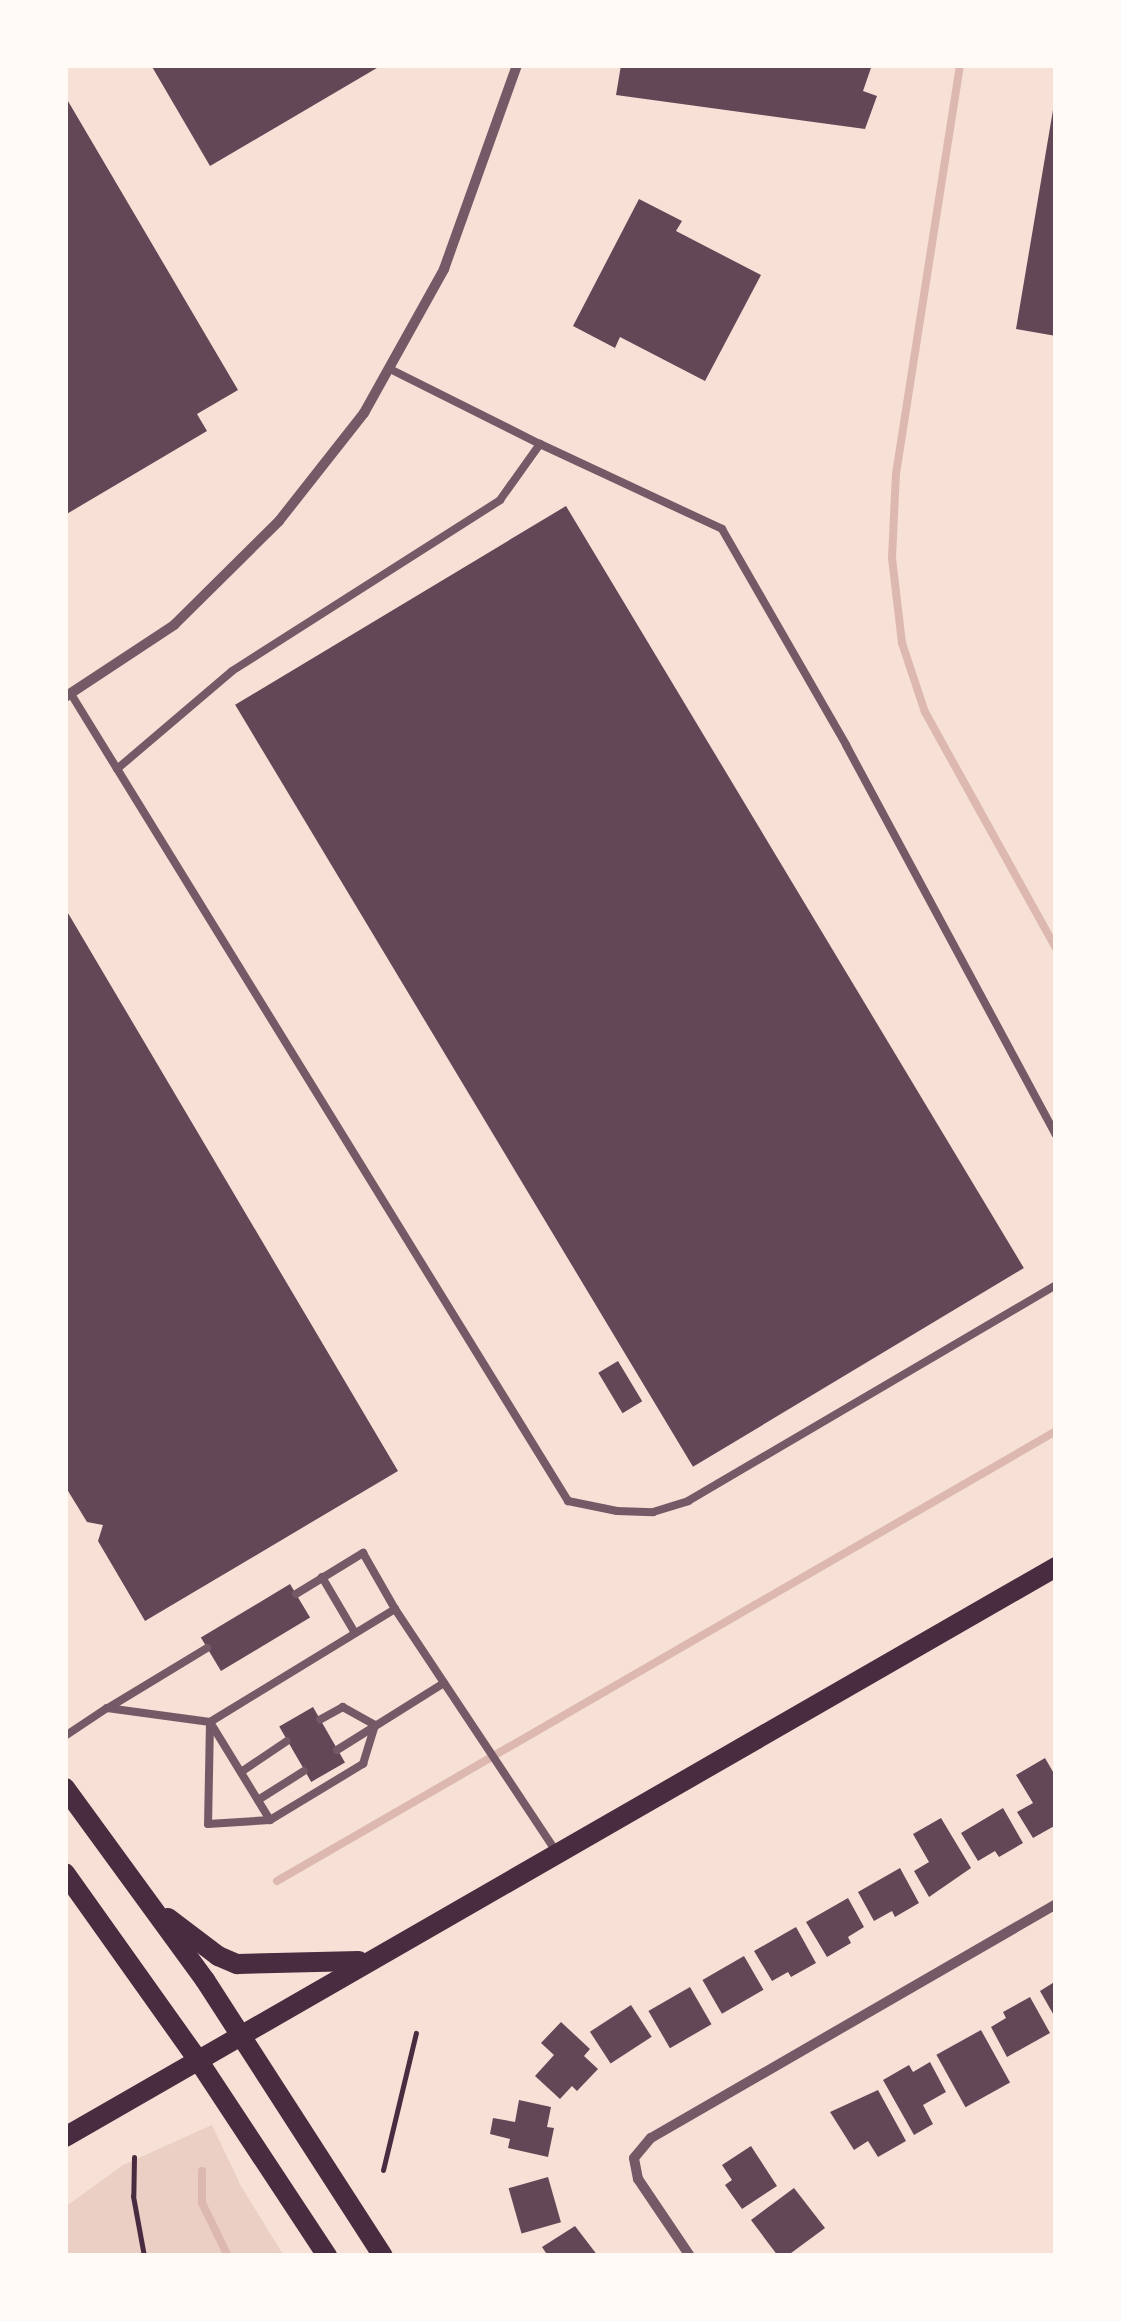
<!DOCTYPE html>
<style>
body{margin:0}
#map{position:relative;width:1121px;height:2321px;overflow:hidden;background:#f7e1d7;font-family:"Fira Sans",sans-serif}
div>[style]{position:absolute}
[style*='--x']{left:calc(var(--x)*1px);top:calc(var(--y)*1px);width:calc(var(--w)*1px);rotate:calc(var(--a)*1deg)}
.green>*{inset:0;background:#ebcfc5}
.stream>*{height:8px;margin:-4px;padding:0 4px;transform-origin:4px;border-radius:4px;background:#dcb8b0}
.building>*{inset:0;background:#644757;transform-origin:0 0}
.path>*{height:5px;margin:-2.5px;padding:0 2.5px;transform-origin:2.5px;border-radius:2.5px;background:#4a2c40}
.service>*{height:8px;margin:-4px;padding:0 4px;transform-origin:4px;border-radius:4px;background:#755966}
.minor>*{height:10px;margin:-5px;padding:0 5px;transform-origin:5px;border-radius:5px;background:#755966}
.secondary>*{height:20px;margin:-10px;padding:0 10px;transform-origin:10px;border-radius:10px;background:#4a2c40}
span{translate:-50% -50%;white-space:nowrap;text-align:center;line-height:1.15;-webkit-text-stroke:9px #fffaf5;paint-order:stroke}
.frame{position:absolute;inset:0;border:68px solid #fffaf5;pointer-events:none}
</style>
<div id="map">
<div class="green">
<div style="clip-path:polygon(212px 2125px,241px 2186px,284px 2256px,65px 2256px,65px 2207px,123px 2165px)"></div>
</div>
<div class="stream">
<div style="--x:960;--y:65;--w:413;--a:98.9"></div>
<div style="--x:896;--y:473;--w:85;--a:92.7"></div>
<div style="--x:892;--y:558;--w:86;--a:83.3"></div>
<div style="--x:902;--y:643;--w:73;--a:71.6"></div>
<div style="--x:925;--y:712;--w:270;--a:61"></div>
<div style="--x:277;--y:1881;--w:900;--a:-30.01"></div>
<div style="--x:202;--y:2171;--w:32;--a:90"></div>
<div style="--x:202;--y:2203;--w:59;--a:63.9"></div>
</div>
<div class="building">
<div style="clip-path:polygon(151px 65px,382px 65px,210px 166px)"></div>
<div style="clip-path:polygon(621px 65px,872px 65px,863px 91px,877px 96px,865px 129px,616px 95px)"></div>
<div style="clip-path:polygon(65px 96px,238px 390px,197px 414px,207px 431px,65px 515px)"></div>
<div style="clip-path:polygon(1054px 104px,1056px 104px,1056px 336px,1016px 329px)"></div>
<div style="clip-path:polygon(639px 199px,682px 221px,676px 231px,761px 275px,705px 381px,620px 337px,615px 348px,573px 326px)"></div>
<div style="left:566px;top:506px;width:889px;height:386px;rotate:59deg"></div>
<div style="clip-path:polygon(65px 908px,398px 1471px,145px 1621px,98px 1541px,103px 1525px,87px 1522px,65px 1486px)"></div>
<div style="left:618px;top:1361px;width:47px;height:23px;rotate:59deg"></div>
<div style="left:290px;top:1584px;width:39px;height:104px;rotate:59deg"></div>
<div style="left:313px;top:1707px;width:64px;height:39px;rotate:60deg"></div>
<div style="clip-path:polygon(1045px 1758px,1056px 1777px,1056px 1825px,1033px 1838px,1017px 1812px,1033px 1803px,1016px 1775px)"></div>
<div style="clip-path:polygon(1003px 1808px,1023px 1843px,999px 1857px,995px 1851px,978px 1861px,961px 1833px)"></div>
<div style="clip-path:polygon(941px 1818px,971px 1868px,929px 1897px,914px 1871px,929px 1862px,913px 1834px)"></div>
<div style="clip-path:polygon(900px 1868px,919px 1903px,895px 1917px,892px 1911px,874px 1921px,858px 1892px)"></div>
<div style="clip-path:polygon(848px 1898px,864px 1927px,848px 1937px,851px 1943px,827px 1957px,806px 1922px)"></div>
<div style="clip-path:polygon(796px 1927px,816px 1963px,791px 1977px,788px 1972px,772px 1981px,754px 1951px)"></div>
<div style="left:744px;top:1956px;width:39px;height:48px;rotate:60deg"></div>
<div style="clip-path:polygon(1056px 1981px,1056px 2019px,1040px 1991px)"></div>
<div style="left:690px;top:1987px;width:43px;height:48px;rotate:60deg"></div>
<div style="clip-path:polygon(1030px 1997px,1050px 2033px,1007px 2057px,991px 2027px,1006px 2018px,1003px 2012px)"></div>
<div style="left:631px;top:2005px;width:38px;height:49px;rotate:57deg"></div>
<div style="clip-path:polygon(561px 2022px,590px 2049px,584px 2056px,598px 2069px,577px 2091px,572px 2086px,560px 2099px,535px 2076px,554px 2055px,541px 2043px)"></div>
<div style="left:981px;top:2030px;width:60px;height:51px;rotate:61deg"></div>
<div style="clip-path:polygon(930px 2062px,946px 2092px,923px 2105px,933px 2124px,914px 2135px,883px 2080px,909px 2065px,913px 2072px)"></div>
<div style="clip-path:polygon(878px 2090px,906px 2141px,878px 2157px,868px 2141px,854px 2150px,830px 2112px)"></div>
<div style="clip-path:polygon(519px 2100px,551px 2107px,547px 2127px,554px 2128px,548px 2157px,508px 2148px,510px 2139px,490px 2134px,493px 2118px,515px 2122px)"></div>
<div style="clip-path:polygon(751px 2146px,777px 2186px,742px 2209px,725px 2185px,732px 2180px,722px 2165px)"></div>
<div style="left:548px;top:2177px;width:47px;height:41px;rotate:74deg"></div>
<div style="clip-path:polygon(794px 2188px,825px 2228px,787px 2256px,778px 2256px,751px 2220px)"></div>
<div style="clip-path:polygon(575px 2226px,598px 2256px,548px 2256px,542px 2247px)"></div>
</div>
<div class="path">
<div style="--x:134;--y:2157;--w:39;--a:91"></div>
<div style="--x:133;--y:2196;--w:61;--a:79.6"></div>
<div style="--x:383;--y:2170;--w:141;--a:-76.5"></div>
</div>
<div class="service">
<div style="--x:390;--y:369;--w:168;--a:26.6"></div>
<div style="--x:71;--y:694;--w:948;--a:58.37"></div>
<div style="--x:568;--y:1501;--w:50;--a:11.5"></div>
<div style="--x:617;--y:1511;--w:36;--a:2"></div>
<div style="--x:653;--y:1512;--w:37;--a:-17"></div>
<div style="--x:688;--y:1501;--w:427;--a:-30.4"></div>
<div style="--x:117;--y:769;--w:151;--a:-40.4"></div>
<div style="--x:232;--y:671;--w:318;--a:-32.5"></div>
<div style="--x:500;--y:500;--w:69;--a:-54.5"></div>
<div style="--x:540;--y:444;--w:201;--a:25"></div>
<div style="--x:722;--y:529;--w:249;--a:60.1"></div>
<div style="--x:846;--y:745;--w:443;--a:61.7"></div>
<div style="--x:322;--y:1577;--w:65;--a:59.5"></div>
<div style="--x:296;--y:1594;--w:79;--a:-31.5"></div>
<div style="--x:363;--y:1553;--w:64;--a:60.3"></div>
<div style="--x:108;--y:1708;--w:116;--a:-31.2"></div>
<div style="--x:210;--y:1722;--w:102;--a:91.1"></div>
<div style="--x:208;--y:1824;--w:62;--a:-3.7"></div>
<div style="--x:270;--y:1820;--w:109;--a:-31.1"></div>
<div style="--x:363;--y:1764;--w:41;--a:-72.9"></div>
<div style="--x:375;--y:1725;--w:37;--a:-151"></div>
<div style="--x:343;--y:1707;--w:26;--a:151"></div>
<div style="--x:210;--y:1722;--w:115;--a:58.5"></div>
<div style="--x:65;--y:1736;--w:50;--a:-33.7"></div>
<div style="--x:107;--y:1708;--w:104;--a:7.7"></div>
<div style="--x:210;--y:1722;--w:217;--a:-31.4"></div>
<div style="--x:395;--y:1609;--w:289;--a:56.4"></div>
<div style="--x:337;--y:1750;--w:126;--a:-32.1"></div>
<div style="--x:241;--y:1772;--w:55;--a:-34"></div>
<div style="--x:258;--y:1800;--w:54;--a:-32.2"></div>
</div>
<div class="minor">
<div style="--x:65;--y:697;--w:131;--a:-33.4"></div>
<div style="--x:174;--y:625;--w:148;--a:-44.7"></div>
<div style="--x:279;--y:521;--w:137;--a:-51.8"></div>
<div style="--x:364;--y:413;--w:165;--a:-60.9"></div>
<div style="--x:444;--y:269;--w:217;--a:-70.3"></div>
<div style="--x:690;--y:2256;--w:93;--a:-124"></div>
<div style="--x:638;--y:2179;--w:21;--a:-101"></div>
<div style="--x:634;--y:2158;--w:26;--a:-50"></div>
<div style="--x:651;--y:2138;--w:468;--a:-30"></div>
</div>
<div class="secondary">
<div style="--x:65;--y:1788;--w:238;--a:53.9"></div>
<div style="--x:205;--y:1980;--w:328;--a:57.2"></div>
<div style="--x:65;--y:1873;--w:229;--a:54.6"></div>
<div style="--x:198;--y:2060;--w:235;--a:56.6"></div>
<div style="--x:168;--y:1918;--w:63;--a:37.2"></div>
<div style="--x:218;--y:1956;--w:21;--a:23"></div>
<div style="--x:237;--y:1964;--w:122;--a:-1.4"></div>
<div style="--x:65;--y:2137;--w:1143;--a:-29.91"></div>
</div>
<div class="frame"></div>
</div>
